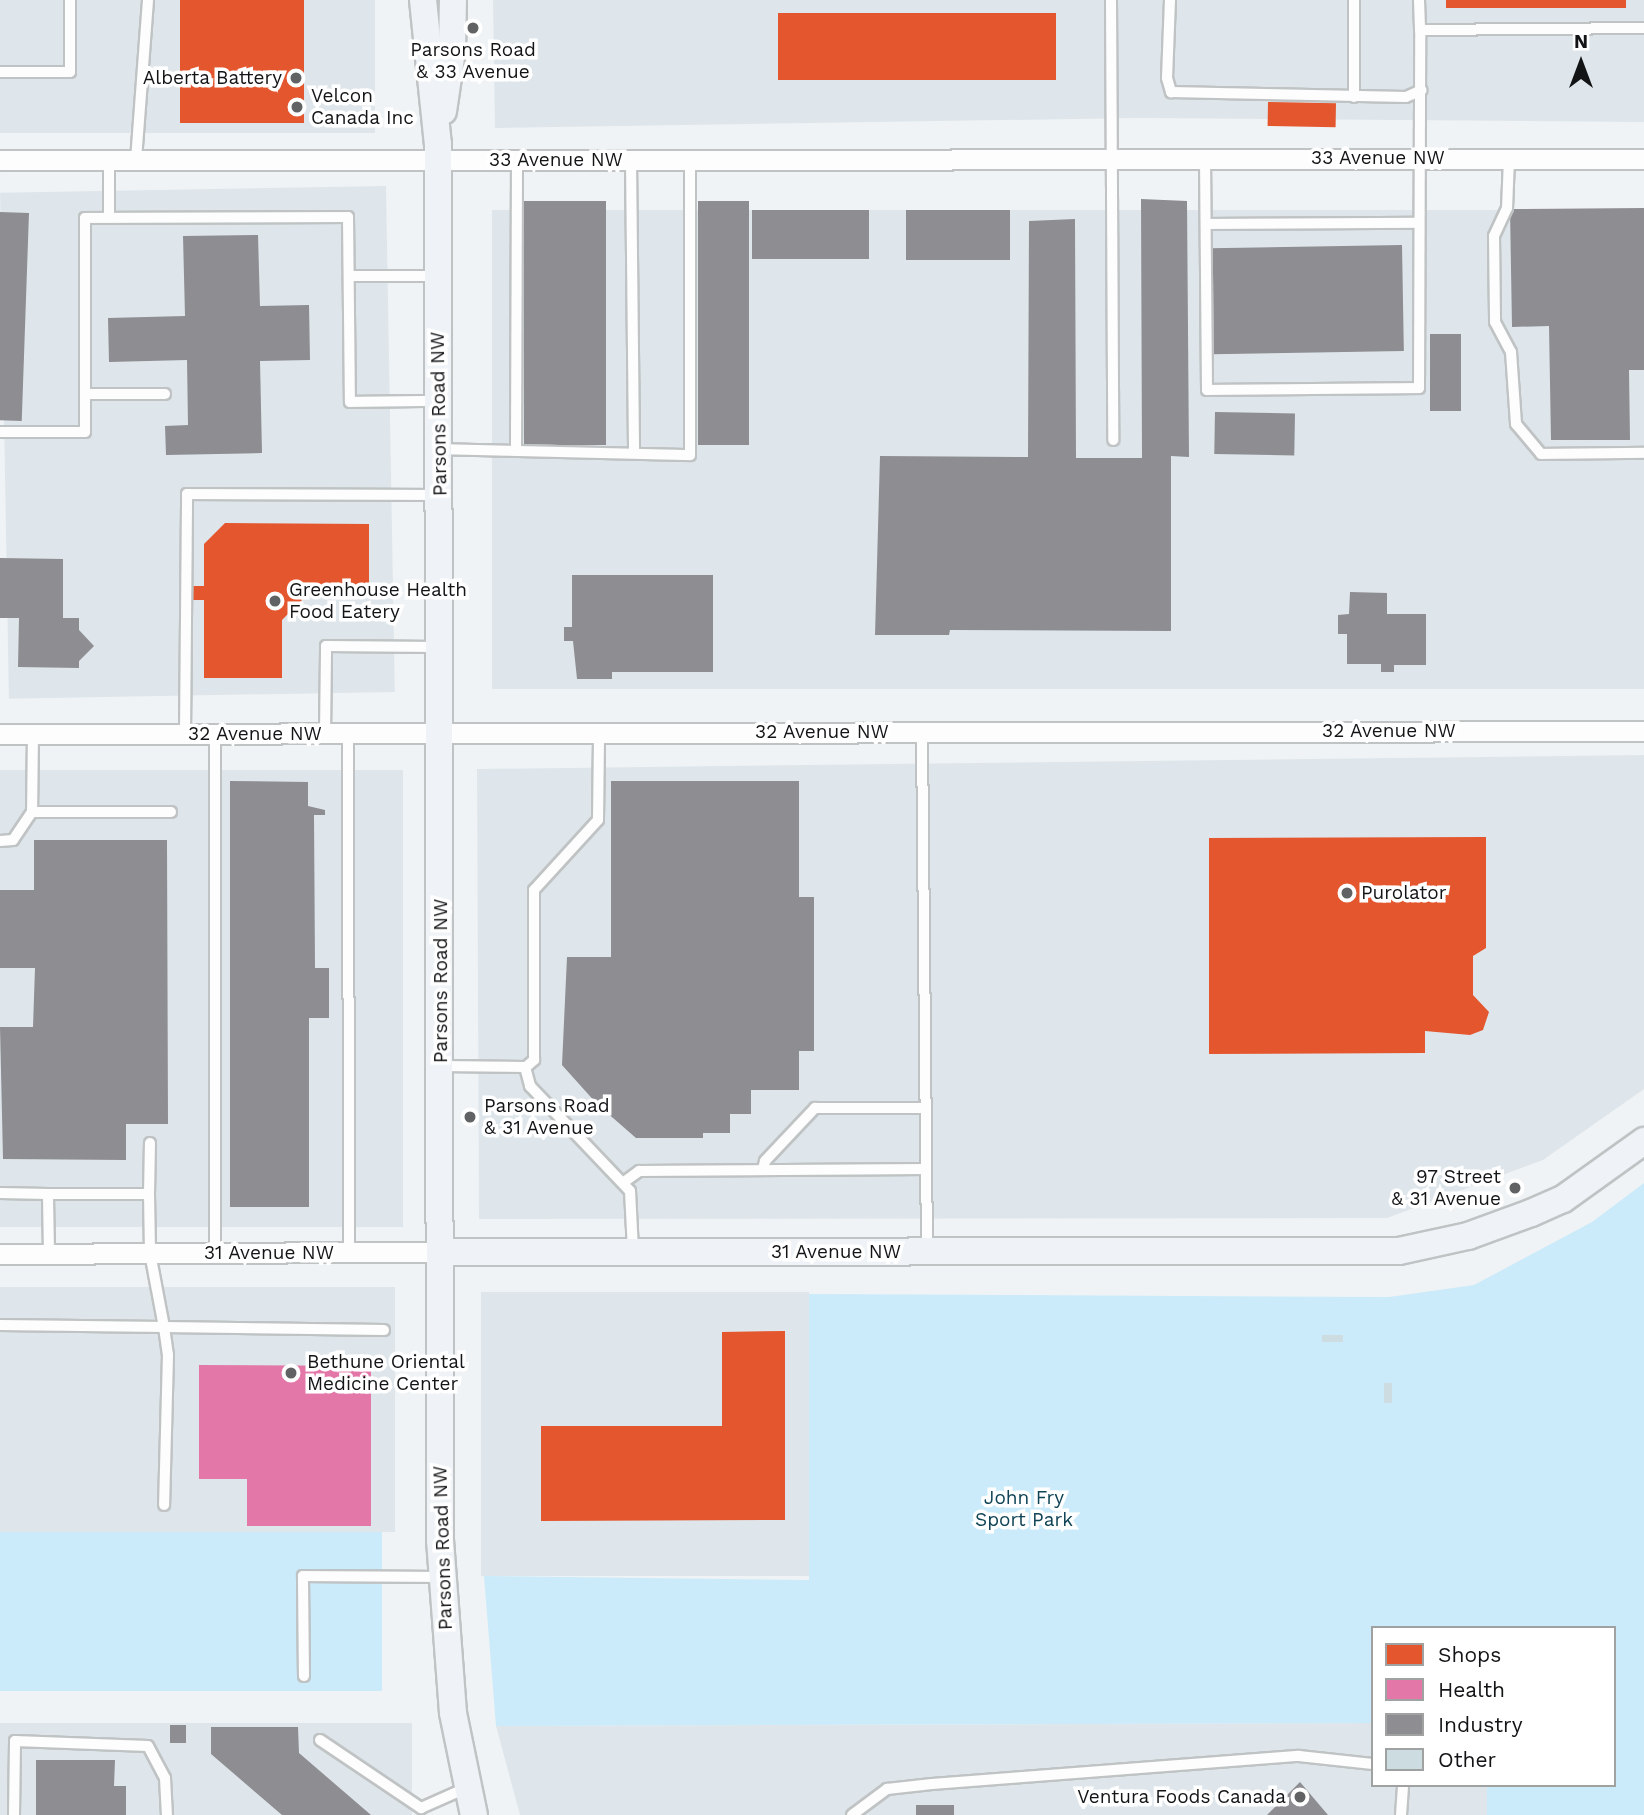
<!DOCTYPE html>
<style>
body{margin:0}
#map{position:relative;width:1644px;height:1815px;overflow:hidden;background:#f0f3f5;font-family:"Work Sans",sans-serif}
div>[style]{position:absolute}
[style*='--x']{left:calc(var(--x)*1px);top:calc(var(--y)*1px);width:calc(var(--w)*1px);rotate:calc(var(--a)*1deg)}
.built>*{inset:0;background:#dee6eb;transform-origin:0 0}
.green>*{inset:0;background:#cbebfa;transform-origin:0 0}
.shops>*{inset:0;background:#e4572e;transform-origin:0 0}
.health>*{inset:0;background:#e377a8}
.industry>*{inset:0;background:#8d8d92;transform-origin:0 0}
.building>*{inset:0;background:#cddce0;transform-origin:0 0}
.roads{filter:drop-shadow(2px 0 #c0c3c4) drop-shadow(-2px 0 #c0c3c4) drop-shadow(0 2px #c0c3c4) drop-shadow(0 -2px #c0c3c4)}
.lane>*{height:10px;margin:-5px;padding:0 5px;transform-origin:5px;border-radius:5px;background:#fdfdfe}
.street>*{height:19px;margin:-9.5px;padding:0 9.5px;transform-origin:9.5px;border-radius:9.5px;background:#fdfdfe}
.secondary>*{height:26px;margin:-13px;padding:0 13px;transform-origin:13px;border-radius:13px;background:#eff3f7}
.dots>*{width:19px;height:19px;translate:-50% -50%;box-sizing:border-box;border:4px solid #fff;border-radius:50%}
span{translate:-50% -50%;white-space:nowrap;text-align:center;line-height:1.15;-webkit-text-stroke:7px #fff;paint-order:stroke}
.poi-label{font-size:19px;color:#121415}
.right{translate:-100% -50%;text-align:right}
.left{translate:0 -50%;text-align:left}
.street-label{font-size:19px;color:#121415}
.park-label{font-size:19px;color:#0f4356}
.legend{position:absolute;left:1371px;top:1626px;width:245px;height:161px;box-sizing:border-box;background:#fff;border:2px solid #a0a1a1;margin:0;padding:9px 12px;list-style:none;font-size:21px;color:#121415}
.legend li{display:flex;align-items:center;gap:14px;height:35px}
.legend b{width:35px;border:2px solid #a0a1a1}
.north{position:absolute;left:1546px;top:28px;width:70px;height:70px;-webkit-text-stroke:5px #fff;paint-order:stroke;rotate:0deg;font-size:19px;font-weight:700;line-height:28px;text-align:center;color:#121415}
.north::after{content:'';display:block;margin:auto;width:24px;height:32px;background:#121415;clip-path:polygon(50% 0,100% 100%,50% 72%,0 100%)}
</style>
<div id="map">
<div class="built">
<div style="left:0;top:0;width:375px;height:133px"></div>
<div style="clip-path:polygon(493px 0,1644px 0,1644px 122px,1138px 118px,495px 128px)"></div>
<div style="left:386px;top:186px;width:506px;height:386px;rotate:89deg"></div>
<div style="left:1644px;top:210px;width:479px;height:1152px;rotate:90deg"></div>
<div style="clip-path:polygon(1644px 755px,1644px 1089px,1543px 1160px,1387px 1218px,479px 1219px,477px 769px)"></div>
<div style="left:403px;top:770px;width:457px;height:403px;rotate:90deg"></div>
<div style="left:0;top:1287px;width:395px;height:245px"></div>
<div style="left:481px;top:1292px;width:328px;height:284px"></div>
<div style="left:0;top:1723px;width:412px;height:92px"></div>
<div style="clip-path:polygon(1373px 1723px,1373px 1785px,1487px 1785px,1487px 1815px,520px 1815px,496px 1726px)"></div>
</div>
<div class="green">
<div style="clip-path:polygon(1644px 1183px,1644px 1815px,1487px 1815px,1487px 1785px,1614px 1785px,1614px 1628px,1373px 1628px,1373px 1723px,496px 1726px,484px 1576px,809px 1580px,809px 1294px,1389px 1297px,1474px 1285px,1592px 1222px)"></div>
<div style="left:0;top:1532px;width:382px;height:159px"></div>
</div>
<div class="shops">
<div style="left:180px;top:0;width:124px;height:123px"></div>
<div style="left:1446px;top:0;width:180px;height:8px"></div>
<div style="left:778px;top:13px;width:278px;height:67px"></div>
<div style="left:1268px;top:102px;width:68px;height:24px;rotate:1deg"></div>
<div style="clip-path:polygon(225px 523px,369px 524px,369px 591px,310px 592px,282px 620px,282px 678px,204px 678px,204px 600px,191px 600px,191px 586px,204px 586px,204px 544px)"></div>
<div style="clip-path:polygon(1486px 837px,1486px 948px,1473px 956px,1473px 995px,1489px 1012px,1483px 1030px,1470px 1035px,1425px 1031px,1425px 1053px,1209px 1054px,1209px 838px)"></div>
<div style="clip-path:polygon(785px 1331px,785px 1520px,541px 1521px,541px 1426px,722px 1426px,722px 1332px)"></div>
</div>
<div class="health">
<div style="clip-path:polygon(199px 1365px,371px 1366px,371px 1526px,247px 1526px,247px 1479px,199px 1479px)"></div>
</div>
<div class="industry">
<div style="clip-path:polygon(1141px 199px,1187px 201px,1189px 457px,1171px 456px,1171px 631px,950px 630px,949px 635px,875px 635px,880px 456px,1028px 457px,1029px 221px,1075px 219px,1076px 458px,1142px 458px)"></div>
<div style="left:524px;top:201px;width:82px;height:244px"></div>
<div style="left:749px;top:201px;width:244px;height:51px;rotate:90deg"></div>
<div style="clip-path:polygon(1644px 208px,1644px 370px,1629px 370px,1630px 440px,1551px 440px,1549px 326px,1512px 327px,1510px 209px)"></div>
<div style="left:752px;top:210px;width:117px;height:49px"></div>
<div style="left:906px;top:210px;width:104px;height:50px"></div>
<div style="left:0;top:212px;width:29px;height:208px;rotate:2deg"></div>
<div style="clip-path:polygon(258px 235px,260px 306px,309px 305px,310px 360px,260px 361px,262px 453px,166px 455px,165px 426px,188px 425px,187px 360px,109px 362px,108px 318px,185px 316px,183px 236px)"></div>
<div style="left:1402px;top:245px;width:106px;height:192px;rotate:89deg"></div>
<div style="left:1430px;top:334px;width:31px;height:77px"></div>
<div style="left:1215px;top:412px;width:80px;height:42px;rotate:1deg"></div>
<div style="clip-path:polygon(0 558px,63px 559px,63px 618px,79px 618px,79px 630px,94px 646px,79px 661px,79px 668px,18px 667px,19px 618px,0 618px)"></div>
<div style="clip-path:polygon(572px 575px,713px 575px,713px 672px,612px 672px,612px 679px,577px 679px,573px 641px,564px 641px,564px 627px,572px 627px)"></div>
<div style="clip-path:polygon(1350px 592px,1387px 593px,1387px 614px,1426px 614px,1426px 665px,1394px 665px,1394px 672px,1381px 672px,1381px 664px,1347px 664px,1347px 634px,1338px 634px,1338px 615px,1349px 614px)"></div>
<div style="clip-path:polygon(230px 781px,308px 782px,308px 806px,325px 810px,325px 815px,314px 815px,315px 968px,329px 968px,329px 1018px,309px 1018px,309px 1207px,230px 1207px)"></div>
<div style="clip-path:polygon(611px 781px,799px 781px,799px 897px,814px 897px,814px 1051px,799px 1051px,799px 1090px,751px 1090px,751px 1114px,730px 1114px,730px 1133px,703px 1133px,703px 1138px,636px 1138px,597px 1104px,562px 1065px,567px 957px,611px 957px)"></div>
<div style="clip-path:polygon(34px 840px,167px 840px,168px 1124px,126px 1124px,126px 1160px,3px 1159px,0 1027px,33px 1027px,35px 968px,0 968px,0 890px,34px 890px)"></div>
<div style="left:170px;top:1725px;width:16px;height:18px"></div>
<div style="clip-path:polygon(211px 1727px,298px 1727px,299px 1753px,371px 1815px,282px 1815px,211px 1754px)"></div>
<div style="clip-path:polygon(36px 1760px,115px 1760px,114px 1786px,126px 1786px,126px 1815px,36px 1815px)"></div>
<div style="clip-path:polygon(1300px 1782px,1328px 1815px,1267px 1815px)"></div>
<div style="left:916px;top:1805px;width:38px;height:10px"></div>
</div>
<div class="building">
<div style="left:1322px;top:1335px;width:21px;height:7px"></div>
<div style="left:1384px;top:1383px;width:8px;height:20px"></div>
</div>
<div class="roads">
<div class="lane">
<div style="--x:1111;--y:0;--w:440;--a:89.7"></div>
<div style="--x:1170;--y:0;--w:78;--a:92.2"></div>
<div style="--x:1167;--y:78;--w:15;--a:74"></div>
<div style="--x:1171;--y:92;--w:235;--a:1.2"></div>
<div style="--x:1406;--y:97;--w:17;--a:-24"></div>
<div style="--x:1354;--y:0;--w:97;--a:90"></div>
<div style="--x:1419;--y:0;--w:30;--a:88"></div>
<div style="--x:1420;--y:30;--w:224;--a:-0.5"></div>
<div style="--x:0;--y:72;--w:70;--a:0"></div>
<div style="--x:70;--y:72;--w:72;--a:-90"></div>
<div style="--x:1205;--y:158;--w:232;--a:89.5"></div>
<div style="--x:1207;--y:390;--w:212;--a:-0.5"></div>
<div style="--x:1419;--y:388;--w:358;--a:-89.8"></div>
<div style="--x:1509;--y:159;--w:49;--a:92.3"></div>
<div style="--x:1507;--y:208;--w:31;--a:115"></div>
<div style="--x:1494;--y:236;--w:86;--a:89.3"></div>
<div style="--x:1495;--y:322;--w:34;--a:62"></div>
<div style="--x:1511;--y:352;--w:72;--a:86"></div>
<div style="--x:1516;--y:424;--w:39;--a:50"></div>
<div style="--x:1541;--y:454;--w:103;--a:-0.6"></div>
<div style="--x:109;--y:160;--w:58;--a:90"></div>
<div style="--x:136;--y:160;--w:160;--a:-85.7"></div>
<div style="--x:631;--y:160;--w:293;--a:89.4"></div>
<div style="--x:1206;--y:224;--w:212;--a:-0.3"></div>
<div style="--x:349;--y:276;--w:88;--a:0"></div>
<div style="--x:85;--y:394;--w:80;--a:0"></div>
<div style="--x:0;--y:432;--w:85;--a:0"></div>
<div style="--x:85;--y:432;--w:214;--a:-90"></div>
<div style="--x:85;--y:218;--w:263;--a:-0.2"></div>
<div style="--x:348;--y:217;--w:185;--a:89.4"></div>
<div style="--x:350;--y:402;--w:88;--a:-0.7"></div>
<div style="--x:440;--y:449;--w:250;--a:1.4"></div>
<div style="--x:690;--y:455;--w:296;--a:-90"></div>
<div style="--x:516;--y:451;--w:291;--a:-89.8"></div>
<div style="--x:922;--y:732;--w:520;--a:89.45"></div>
<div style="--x:33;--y:734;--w:78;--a:90.7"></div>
<div style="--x:32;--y:812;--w:139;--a:0"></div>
<div style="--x:185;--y:734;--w:240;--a:-89.5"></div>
<div style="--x:187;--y:494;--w:249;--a:0.2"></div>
<div style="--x:325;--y:734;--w:88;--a:-89.3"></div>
<div style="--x:326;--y:646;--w:111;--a:0.5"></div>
<div style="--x:348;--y:734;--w:518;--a:89.89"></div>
<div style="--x:0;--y:841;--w:13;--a:-4"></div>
<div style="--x:13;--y:840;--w:34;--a:-56"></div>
<div style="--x:442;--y:1066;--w:84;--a:0.7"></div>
<div style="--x:526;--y:1067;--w:11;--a:-41"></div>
<div style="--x:534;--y:1060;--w:170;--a:-90"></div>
<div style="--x:534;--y:890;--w:95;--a:-47.6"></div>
<div style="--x:598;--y:820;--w:87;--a:-89.3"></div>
<div style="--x:525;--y:1067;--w:20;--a:75"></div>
<div style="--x:530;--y:1086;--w:145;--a:46.4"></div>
<div style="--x:630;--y:1191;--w:60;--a:87.1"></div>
<div style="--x:763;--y:1169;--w:8;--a:-76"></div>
<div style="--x:765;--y:1161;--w:73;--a:-46.7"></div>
<div style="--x:815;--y:1108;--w:111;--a:0"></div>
<div style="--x:624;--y:1182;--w:19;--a:-36"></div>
<div style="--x:639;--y:1171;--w:287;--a:-0.4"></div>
<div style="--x:0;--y:1193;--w:48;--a:1.2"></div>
<div style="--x:149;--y:1194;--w:51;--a:-88.9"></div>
<div style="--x:215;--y:1253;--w:519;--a:-90"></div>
<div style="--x:49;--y:1254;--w:60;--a:-91"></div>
<div style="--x:48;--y:1194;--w:101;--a:0"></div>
<div style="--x:149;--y:1194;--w:59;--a:89"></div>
<div style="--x:150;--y:1253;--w:75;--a:79.3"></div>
<div style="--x:164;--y:1327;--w:220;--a:0.8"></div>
<div style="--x:0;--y:1325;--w:164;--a:0.7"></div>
<div style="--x:164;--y:1327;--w:28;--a:82"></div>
<div style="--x:168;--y:1355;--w:150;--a:91.5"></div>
<div style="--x:304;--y:1676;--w:100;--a:-90.6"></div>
<div style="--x:303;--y:1576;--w:137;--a:0.4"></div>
<div style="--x:320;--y:1740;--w:122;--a:34"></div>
<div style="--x:421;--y:1808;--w:49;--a:-24"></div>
<div style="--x:14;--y:1815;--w:74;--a:-89.2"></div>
<div style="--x:15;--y:1741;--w:133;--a:2.2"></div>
<div style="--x:148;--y:1746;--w:36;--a:62"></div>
<div style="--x:165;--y:1778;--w:37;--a:87"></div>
<div style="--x:852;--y:1815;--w:44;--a:-36.6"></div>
<div style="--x:887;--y:1789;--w:45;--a:-6.3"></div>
<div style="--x:932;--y:1784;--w:368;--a:-4.4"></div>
<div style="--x:1299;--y:1756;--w:74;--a:6.2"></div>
<div style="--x:1401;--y:1815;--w:30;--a:-86"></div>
</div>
<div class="street">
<div style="--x:0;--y:160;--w:1644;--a:-0.03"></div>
<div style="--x:0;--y:734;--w:1644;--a:-0.1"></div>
<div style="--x:0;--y:1254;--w:441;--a:-0.3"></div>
</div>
<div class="secondary">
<div style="--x:423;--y:0;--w:145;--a:84.1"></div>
<div style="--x:438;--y:144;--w:1396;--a:89.92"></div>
<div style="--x:440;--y:1540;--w:173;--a:85.7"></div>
<div style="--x:453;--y:1713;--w:104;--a:78.4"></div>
<div style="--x:443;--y:111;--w:61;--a:-81.5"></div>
<div style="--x:452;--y:51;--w:51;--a:-88.9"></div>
<div style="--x:441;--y:1252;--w:958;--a:-0.06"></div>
<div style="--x:1399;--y:1251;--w:71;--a:-12.3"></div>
<div style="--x:1468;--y:1236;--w:67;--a:-20.1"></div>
<div style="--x:1531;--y:1213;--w:35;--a:-24"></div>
<div style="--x:1563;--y:1199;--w:100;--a:-35.6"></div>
</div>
</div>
<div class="dots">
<div style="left:473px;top:28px;background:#606263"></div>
<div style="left:296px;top:78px;background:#606263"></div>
<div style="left:297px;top:107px;background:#606263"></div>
<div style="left:275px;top:601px;background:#606263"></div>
<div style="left:1347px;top:893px;background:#606263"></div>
<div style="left:470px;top:1117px;background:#606263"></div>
<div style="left:1515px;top:1188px;background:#606263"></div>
<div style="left:291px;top:1373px;background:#606263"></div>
<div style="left:1300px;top:1797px;background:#606263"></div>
</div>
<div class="poi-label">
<span style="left:473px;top:61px">Parsons Road<br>&amp; 33 Avenue</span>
<span class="right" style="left:282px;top:78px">Alberta Battery</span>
<span class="left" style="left:311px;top:107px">Velcon<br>Canada Inc</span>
<span class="left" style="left:289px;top:601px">Greenhouse Health<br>Food Eatery</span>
<span class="left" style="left:1361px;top:893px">Purolator</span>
<span class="left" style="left:484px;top:1117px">Parsons Road<br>&amp; 31 Avenue</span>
<span class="right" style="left:1501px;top:1188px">97 Street<br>&amp; 31 Avenue</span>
<span class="left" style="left:307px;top:1373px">Bethune Oriental<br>Medicine Center</span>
<span class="right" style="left:1286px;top:1797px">Ventura Foods Canada</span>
</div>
<div class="street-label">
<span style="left:1378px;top:158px">33 Avenue NW</span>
<span style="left:556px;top:160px">33 Avenue NW</span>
<span style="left:439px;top:414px;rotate:-91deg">Parsons Road NW</span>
<span style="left:1389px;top:731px">32 Avenue NW</span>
<span style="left:822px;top:732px">32 Avenue NW</span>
<span style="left:255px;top:734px">32 Avenue NW</span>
<span style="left:441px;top:981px;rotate:-90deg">Parsons Road NW</span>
<span style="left:836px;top:1252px">31 Avenue NW</span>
<span style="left:269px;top:1253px">31 Avenue NW</span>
<span style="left:443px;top:1548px;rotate:-92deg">Parsons Road NW</span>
</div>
<div class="park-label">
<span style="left:1024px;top:1509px">John Fry<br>Sport Park</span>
</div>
<ul class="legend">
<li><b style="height:19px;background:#e4572e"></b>Shops</li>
<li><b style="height:19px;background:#e377a8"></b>Health</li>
<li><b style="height:19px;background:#8d8d92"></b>Industry</li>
<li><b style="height:19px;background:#cddce0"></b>Other</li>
</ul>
<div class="north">N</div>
</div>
